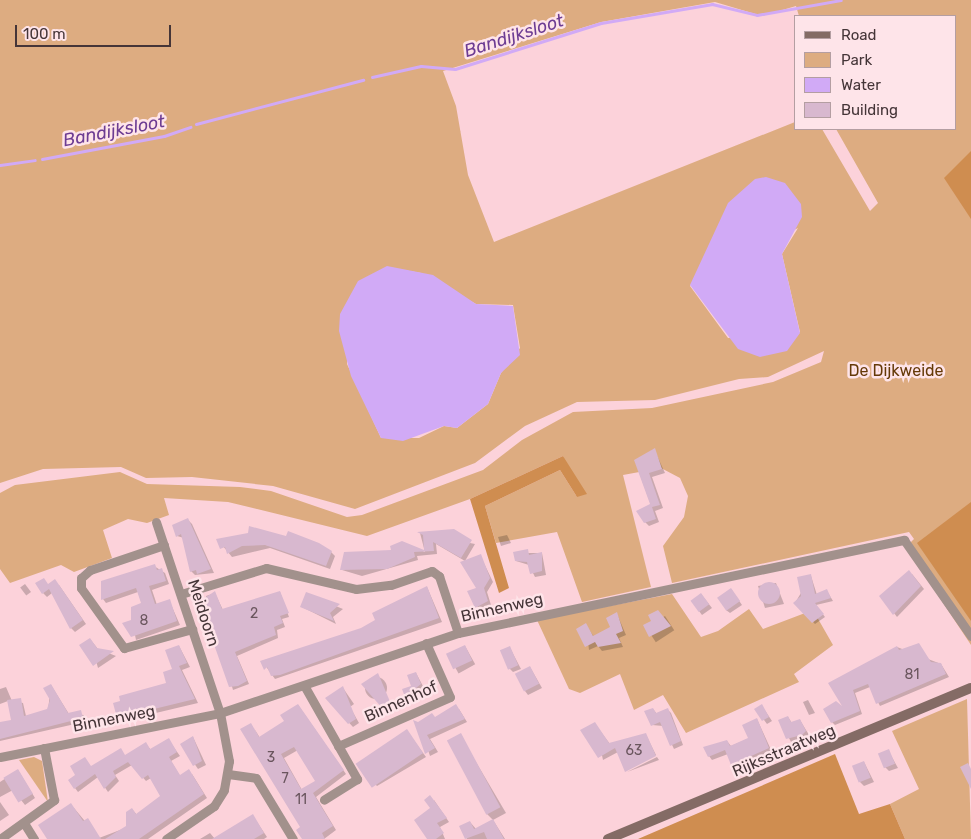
<!DOCTYPE html>
<style>
body{margin:0}
#map{position:relative;width:971px;height:839px;overflow:hidden;background:#fcd2da;font-family:Rubik,sans-serif}
div>[style]{position:absolute}
[style*='--x']{left:calc(var(--x)*1px);top:calc(var(--y)*1px);width:calc(var(--w)*1px);rotate:calc(var(--a)*1deg)}
.green>*{inset:0;background:#ddac81}
.forest>*{inset:0;background:#cf8d50}
.water>*{inset:0;background:#d1aaf6}
.shadow>*{inset:0;background:#0003;transform-origin:0 0}
.round{border-radius:50%}
.stream>*{height:3px;margin:-1.5px;padding:0 1.5px;transform-origin:1.5px;border-radius:1.5px;background:#d1aaf6}
.building>*{inset:0;background:#d8b8cf;transform-origin:0 0}
.street>*{height:9px;margin:-4.5px;padding:0 4.5px;transform-origin:4.5px;border-radius:4.5px;background:#a2918c}
.secondary>*{height:10px;margin:-5px;padding:0 5px;transform-origin:5px;border-radius:5px;background:#846b65}
span{translate:-50% -50%;white-space:nowrap;text-align:center;line-height:1.15;-webkit-text-stroke:5px #fee4e9;paint-order:stroke}
.number-label{font-size:14px;color:#6a565e}
.number-label span{-webkit-text-stroke-width:0}
.park-label{font-size:16px;color:#653907}
.street-label{font-size:16px;color:#453538}
.water-label{font-size:18px;color:#6d3c93;font-style:italic}
.legend{position:absolute;left:794px;top:15px;width:162px;height:115px;box-sizing:border-box;background:#fee4e9;border:1px solid #b49ea2;margin:0;padding:6px 9px;list-style:none;font-size:15px;color:#453538}
.legend li{display:flex;align-items:center;gap:10px;height:25px}
.legend b{width:25px;border:1px solid #b49ea2}
.scale{position:absolute;left:15px;top:25px;width:156px;height:22px;box-sizing:border-box;border:2px solid #453538;border-top:0;padding-left:6px;font-size:15px;line-height:18px;white-space:nowrap;color:#453538;-webkit-text-stroke:4px #fee4e9;paint-order:stroke}
</style>
<div id="map">
<div class="green">
<div style="clip-path:polygon(evenodd,0 0,971px 0,971px 645px,906px 547px,914px 539px,909px 532px,672px 583px,663px 546px,684px 517px,688px 496px,680px 478px,661px 468px,623px 475px,651px 587px,582px 602px,557px 532px,496px 543px,485px 506px,560px 470px,577px 497px,563px 456px,470px 499px,367px 536px,228px 502px,164px 498px,169px 515px,147px 523px,128px 519px,103px 530px,112px 558px,74px 572px,61px 565px,10px 583px,0 569px,0 493px,15px 485px,120px 472px,147px 484px,240px 487px,271px 491px,347px 517px,362px 515px,483px 470px,522px 440px,573px 412px,652px 408px,773px 382px,821px 362px,824px 351px,768px 377px,739px 379px,655px 400px,577px 402px,525px 426px,475px 463px,355px 509px,273px 486px,192px 477px,146px 478px,121px 467px,43px 469px,0 483px,0 0,715px 2px,762px 16px,796px 6px,799px 16px,955px 16px,955px 129px,836px 129px,878px 203px,870px 211px,822px 129px,795px 129px,795px 122px,494px 242px,468px 175px,456px 106px,443px 71px,601px 22px,715px 2px,0 0,798px 228px,782px 254px,800px 332px,728px 338px,690px 286px,693px 281px,798px 228px,0 0,398px 269px,421px 273px,476px 304px,513px 305px,520px 348px,501px 373px,488px 404px,457px 428px,444px 426px,419px 438px,381px 438px,347px 364px,347px 350px,398px 269px)"></div>
<div style="clip-path:polygon(672px 594px,701px 637px,718px 631px,749px 609px,763px 629px,813px 610px,833px 645px,794px 674px,799px 682px,686px 733px,663px 695px,634px 710px,620px 674px,580px 693px,569px 689px,537px 620px)"></div>
<div style="clip-path:polygon(967px 699px,971px 839px,905px 839px,890px 804px,919px 789px,892px 731px)"></div>
<div style="clip-path:polygon(34px 757px,42px 761px,48px 802px,19px 760px)"></div>
</div>
<div class="forest">
<div style="clip-path:polygon(971px 151px,971px 219px,944px 178px)"></div>
<div style="clip-path:polygon(563px 456px,587px 494px,577px 497px,560px 470px,485px 506px,509px 588px,499px 593px,470px 499px)"></div>
<div style="clip-path:polygon(971px 502px,971px 621px,917px 543px)"></div>
<div style="clip-path:polygon(835px 754px,859px 814px,890px 804px,905px 839px,638px 839px)"></div>
</div>
<div class="water">
<div style="clip-path:polygon(766px 177px,785px 183px,801px 204px,802px 217px,782px 254px,800px 333px,787px 351px,760px 357px,738px 349px,690px 285px,728px 203px,755px 179px)"></div>
<div style="clip-path:polygon(387px 266px,433px 275px,476px 304px,513px 306px,520px 355px,501px 373px,488px 404px,457px 428px,444px 426px,403px 441px,381px 438px,351px 376px,339px 331px,340px 314px,358px 281px)"></div>
</div>
<div class="shadow">
<div style="clip-path:polygon(654px 449px,665px 473px,652px 477px,663px 508px,655px 511px,659px 522px,649px 526px,645px 522px,651px 505px,635px 461px)"></div>
<div style="clip-path:polygon(188px 520px,192px 524px,214px 573px,195px 575px,191px 571px,184px 538px,177px 536px)"></div>
<div style="clip-path:polygon(420px 533px,475px 544px,465px 561px,436px 544px,437px 554px,417px 556px,418px 560px,362px 576px,342px 570px,393px 552px,402px 543px,425px 552px)"></div>
<div style="clip-path:polygon(507px 535px,511px 543px,501px 546px,498px 537px)"></div>
<div style="clip-path:polygon(218px 540px,331px 552px,335px 556px,330px 569px,270px 548px,232px 557px)"></div>
<div style="clip-path:polygon(515px 553px,542px 553px,546px 575px,535px 577px,529px 565px,516px 561px)"></div>
<div style="clip-path:polygon(480px 555px,493px 582px,487px 592px,491px 605px,480px 611px,469px 592px,478px 589px)"></div>
<div style="clip-path:polygon(154px 566px,165px 573px,169px 584px,152px 590px,157px 605px,169px 600px,180px 625px,136px 640px,132px 621px,142px 604px,138px 592px,106px 603px,103px 599px)"></div>
<div style="clip-path:polygon(912px 574px,924px 589px,897px 617px,881px 596px)"></div>
<div style="clip-path:polygon(811px 576px,817px 595px,827px 591px,833px 601px,816px 605px,825px 617px,815px 624px,795px 603px)"></div>
<div style="clip-path:polygon(776px 583px,784px 604px,765px 608px,758px 586px)"></div>
<div style="left:25px;top:584px;width:10px;height:6px;rotate:53deg"></div>
<div style="clip-path:polygon(49px 585px,59px 585px,86px 624px,75px 632px,71px 628px,52px 593px,47px 597px,43px 593px)"></div>
<div style="clip-path:polygon(427px 587px,442px 622px,275px 679px,262px 661px,362px 630px)"></div>
<div style="clip-path:polygon(731px 589px,742px 605px,730px 613px,726px 610px)"></div>
<div style="clip-path:polygon(280px 592px,289px 617px,282px 619px,285px 627px,277px 630px,278px 638px,237px 656px,249px 684px,233px 690px,206px 596px,215px 593px,223px 610px)"></div>
<div style="clip-path:polygon(306px 594px,343px 609px,333px 617px,336px 624px,302px 607px)"></div>
<div style="clip-path:polygon(701px 594px,712px 608px,702px 615px,699px 611px)"></div>
<div style="clip-path:polygon(617px 614px,626px 635px,619px 638px,623px 647px,602px 651px,598px 646px,589px 650px,586px 625px,594px 637px,612px 628px)"></div>
<div style="left:665px;top:616px;width:17px;height:22px;rotate:57deg"></div>
<div style="clip-path:polygon(90px 639px,98px 649px,116px 656px,98px 668px)"></div>
<div style="clip-path:polygon(179px 646px,190px 667px,182px 670px,198px 703px,122px 721px,118px 717px,168px 684px)"></div>
<div style="left:465px;top:646px;width:21px;height:19px;rotate:61deg"></div>
<div style="clip-path:polygon(897px 647px,941px 664px,949px 677px,880px 706px,870px 687px,855px 693px,862px 714px,835px 725px,832px 722px,846px 710px,830px 683px)"></div>
<div style="clip-path:polygon(510px 648px,521px 669px,513px 672px,509px 668px)"></div>
<div style="clip-path:polygon(530px 667px,542px 688px,528px 695px,525px 691px)"></div>
<div style="clip-path:polygon(416px 673px,424px 688px,415px 691px,417px 698px,410px 700px,404px 690px,413px 687px)"></div>
<div class="round" style="left:365px;top:677px;width:22px;height:22px"></div>
<div style="clip-path:polygon(51px 685px,69px 714px,84px 715px,86px 726px,81px 730px,75px 724px,0 741px,0 723px,12px 721px,8px 701px,0 704px,0 689px,6px 687px,12px 701px,23px 703px,26px 716px,48px 710px)"></div>
<div style="clip-path:polygon(343px 688px,354px 704px,350px 707px,359px 723px,353px 727px,326px 698px)"></div>
<div style="clip-path:polygon(808px 700px,815px 713px,809px 715px,803px 702px)"></div>
<div style="clip-path:polygon(evenodd,298px 705px,346px 774px,316px 797px,336px 830px,324px 839px,302px 839px,302px 828px,254px 728px,260px 738px,285px 722px,298px 705px,298px 750px,316px 781px,302px 790px,284px 758px,298px 750px)"></div>
<div style="clip-path:polygon(392px 705px,394px 708px,385px 709px)"></div>
<div style="clip-path:polygon(762px 706px,772px 721px,767px 724px,756px 709px)"></div>
<div style="clip-path:polygon(459px 709px,467px 722px,430px 739px,438px 752px,430px 756px,419px 723px)"></div>
<div style="clip-path:polygon(653px 709px,657px 714px,667px 709px,671px 713px,683px 745px,674px 749px,663px 726px,652px 725px)"></div>
<div style="clip-path:polygon(788px 717px,792px 723px,800px 720px,809px 735px,791px 742px,780px 720px)"></div>
<div style="clip-path:polygon(757px 719px,772px 752px,736px 768px,728px 754px,712px 760px,709px 756px,727px 741px,731px 746px,750px 738px)"></div>
<div style="clip-path:polygon(595px 724px,610px 744px,646px 735px,656px 755px,626px 770px,618px 752px,603px 760px)"></div>
<div style="clip-path:polygon(407px 731px,426px 757px,377px 786px,374px 783px)"></div>
<div style="clip-path:polygon(460px 735px,506px 813px,493px 820px,487px 814px)"></div>
<div style="clip-path:polygon(193px 737px,206px 765px,198px 769px,181px 744px)"></div>
<div style="clip-path:polygon(168px 739px,180px 756px,171px 761px,180px 776px,192px 774px,207px 798px,148px 839px,49px 839px,74px 808px,99px 838px,128px 827px,132px 809px,137px 815px,162px 796px,151px 778px,146px 781px,132px 765px,115px 775px,119px 781px,108px 792px,98px 777px,78px 792px,75px 788px,91px 767px,126px 756px,146px 744px,151px 750px)"></div>
<div style="clip-path:polygon(888px 750px,898px 768px,889px 771px,885px 767px)"></div>
<div style="clip-path:polygon(657px 757px,659px 760px,627px 772px)"></div>
<div style="clip-path:polygon(864px 762px,874px 782px,864px 786px,860px 782px)"></div>
<div style="clip-path:polygon(18px 770px,35px 798px,25px 805px,13px 790px,0 797px,0 782px)"></div>
<div style="clip-path:polygon(434px 800px,449px 822px,440px 827px,445px 839px,429px 839px)"></div>
<div style="clip-path:polygon(0 802px,9px 815px,0 821px)"></div>
<div style="clip-path:polygon(253px 816px,267px 837px,264px 839px,200px 839px,210px 833px,215px 839px)"></div>
<div style="clip-path:polygon(493px 820px,505px 839px,467px 839px,460px 827px,470px 822px,476px 829px)"></div>
</div>
<div class="stream">
<div style="--x:372;--y:77;--w:50;--a:-12.7"></div>
<div style="--x:421;--y:66;--w:34;--a:5"></div>
<div style="--x:455;--y:69;--w:153;--a:-17.5"></div>
<div style="--x:601;--y:23;--w:113;--a:-9.7"></div>
<div style="--x:712;--y:4;--w:46;--a:13.7"></div>
<div style="--x:757;--y:15;--w:85;--a:-10.1"></div>
<div style="--x:196;--y:124;--w:173;--a:-14.8"></div>
<div style="--x:42;--y:159;--w:124;--a:-10.7"></div>
<div style="--x:164;--y:136;--w:28;--a:-19"></div>
<div style="--x:0;--y:165;--w:35;--a:-8"></div>
</div>
<div class="building">
<div style="clip-path:polygon(655px 448px,662px 469px,649px 473px,660px 505px,652px 507px,656px 519px,644px 523px,636px 511px,650px 504px,634px 460px)"></div>
<div style="clip-path:polygon(188px 518px,211px 569px,197px 574px,196px 570px,190px 572px,181px 534px,176px 537px,172px 525px)"></div>
<div style="clip-path:polygon(249px 526px,286px 536px,288px 531px,319px 543px,332px 551px,326px 566px,265px 545px,242px 546px,227px 554px,225px 547px,220px 549px,216px 539px,248px 533px)"></div>
<div style="clip-path:polygon(454px 529px,472px 540px,461px 558px,433px 542px,434px 551px,414px 552px,415px 557px,387px 569px,340px 570px,344px 552px,391px 550px,390px 546px,402px 541px,424px 550px,423px 535px,417px 532px)"></div>
<div style="clip-path:polygon(528px 549px,529px 555px,542px 552px,542px 571px,530px 574px,527px 562px,515px 561px,513px 552px)"></div>
<div style="clip-path:polygon(481px 554px,490px 578px,484px 588px,488px 601px,475px 608px,467px 591px,476px 588px,460px 562px)"></div>
<div style="clip-path:polygon(155px 564px,157px 570px,162px 568px,166px 581px,149px 586px,155px 604px,170px 599px,177px 621px,131px 637px,122px 623px,131px 620px,131px 607px,141px 603px,136px 588px,101px 600px,101px 581px)"></div>
<div style="clip-path:polygon(909px 570px,921px 586px,893px 615px,879px 596px)"></div>
<div style="clip-path:polygon(811px 574px,815px 594px,827px 589px,831px 598px,815px 603px,824px 614px,812px 623px,793px 603px,801px 596px,797px 577px)"></div>
<div style="clip-path:polygon(44px 578px,48px 584px,55px 579px,83px 620px,70px 629px,49px 589px,42px 594px,35px 583px)"></div>
<div class="round" style="left:758px;top:582px;width:22px;height:22px"></div>
<div style="clip-path:polygon(427px 586px,439px 618px,280px 675px,271px 676px,267px 667px,264px 670px,260px 661px,361px 628px,375px 620px,372px 613px)"></div>
<div style="left:731px;top:588px;width:16px;height:17px;rotate:55deg"></div>
<div style="clip-path:polygon(215px 591px,222px 609px,280px 591px,289px 613px,280px 616px,283px 623px,274px 627px,276px 635px,235px 652px,247px 681px,238px 686px,229px 687px,199px 602px)"></div>
<div style="clip-path:polygon(306px 592px,340px 604px,330px 613px,334px 621px,300px 607px)"></div>
<div style="left:701px;top:593px;width:14px;height:13px;rotate:54deg"></div>
<div style="clip-path:polygon(658px 610px,671px 626px,649px 637px,643px 625px,651px 621px,648px 615px)"></div>
<div style="clip-path:polygon(617px 612px,623px 631px,616px 634px,621px 643px,598px 647px,595px 642px,585px 647px,576px 629px,586px 623px,593px 636px,610px 627px,606px 618px)"></div>
<div style="clip-path:polygon(90px 638px,97px 648px,114px 651px,93px 666px,79px 645px)"></div>
<div style="clip-path:polygon(919px 643px,931px 662px,941px 663px,946px 674px,876px 704px,868px 684px,853px 690px,860px 711px,831px 723px,823px 709px,836px 701px,842px 706px,828px 683px,897px 646px,899px 650px)"></div>
<div style="clip-path:polygon(179px 645px,187px 663px,179px 666px,195px 699px,117px 718px,113px 703px,120px 701px,119px 696px,166px 683px,163px 672px,172px 669px,165px 650px)"></div>
<div style="left:465px;top:645px;width:17px;height:21px;rotate:65deg"></div>
<div style="left:510px;top:646px;width:21px;height:11px;rotate:67deg"></div>
<div style="left:530px;top:666px;width:20px;height:17px;rotate:63deg"></div>
<div style="clip-path:polygon(416px 672px,421px 684px,405px 697px,402px 689px,411px 686px,407px 675px)"></div>
<div style="clip-path:polygon(378px 673px,391px 704px,383px 709px,361px 684px)"></div>
<div style="clip-path:polygon(51px 684px,68px 713px,81px 710px,84px 722px,76px 728px,71px 721px,0 739px,0 722px,11px 720px,7px 700px,21px 698px,24px 716px,47px 709px,50px 700px,43px 688px)"></div>
<div style="clip-path:polygon(343px 686px,356px 719px,348px 724px,325px 698px)"></div>
<div style="clip-path:polygon(evenodd,298px 704px,344px 770px,313px 793px,333px 826px,322px 833px,325px 839px,302px 839px,296px 830px,300px 827px,240px 729px,251px 723px,259px 737px,284px 721px,280px 715px,298px 704px,294px 747px,315px 781px,301px 789px,281px 754px,294px 747px)"></div>
<div style="clip-path:polygon(456px 704px,465px 719px,427px 735px,435px 748px,425px 754px,413px 720px,418px 722px,432px 713px,435px 717px)"></div>
<div style="clip-path:polygon(762px 704px,769px 717px,762px 721px,754px 709px)"></div>
<div style="clip-path:polygon(653px 708px,656px 713px,668px 708px,681px 741px,670px 746px,660px 722px,651px 726px,644px 711px)"></div>
<div style="clip-path:polygon(788px 716px,791px 722px,800px 719px,806px 731px,802px 735px,786px 739px,778px 720px)"></div>
<div style="clip-path:polygon(757px 718px,769px 748px,731px 765px,725px 750px,708px 757px,703px 747px,727px 740px,730px 746px,748px 738px,742px 725px)"></div>
<div style="clip-path:polygon(595px 722px,609px 743px,646px 733px,656px 756px,625px 772px,615px 748px,598px 758px,580px 730px)"></div>
<div style="left:407px;top:729px;width:29px;height:62px;rotate:56deg"></div>
<div style="left:461px;top:733px;width:84px;height:16px;rotate:62deg"></div>
<div style="clip-path:polygon(193px 736px,202px 761px,193px 766px,180px 744px)"></div>
<div style="clip-path:polygon(169px 738px,177px 752px,169px 757px,180px 775px,189px 769px,204px 794px,139px 839px,105px 839px,126px 826px,126px 812px,132px 808px,136px 814px,160px 796px,148px 775px,142px 779px,128px 762px,113px 771px,116px 777px,104px 789px,95px 774px,74px 789px,68px 780px,75px 775px,70px 766px,85px 757px,91px 766px,121px 748px,125px 755px,146px 742px,150px 749px)"></div>
<div style="left:889px;top:749px;width:16px;height:12px;rotate:68deg"></div>
<div style="left:864px;top:761px;width:18px;height:13px;rotate:68deg"></div>
<div style="clip-path:polygon(968px 763px,971px 769px,971px 789px,960px 767px)"></div>
<div style="left:18px;top:769px;width:29px;height:17px;rotate:59deg"></div>
<div style="clip-path:polygon(430px 795px,447px 818px,437px 823px,444px 833px,436px 839px,427px 839px,414px 820px,430px 808px,424px 800px)"></div>
<div style="clip-path:polygon(71px 803px,83px 821px,88px 818px,101px 839px,47px 839px,38px 825px)"></div>
<div style="clip-path:polygon(253px 814px,264px 833px,254px 839px,212px 839px)"></div>
<div style="clip-path:polygon(493px 819px,504px 839px,487px 839px,484px 832px,465px 839px,459px 826px,470px 821px,474px 829px)"></div>
</div>
<div class="street">
<div style="--x:156;--y:522;--w:201;--a:71.5"></div>
<div style="--x:220;--y:713;--w:49;--a:79.4"></div>
<div style="--x:229;--y:761;--w:29;--a:100"></div>
<div style="--x:224;--y:790;--w:19;--a:122"></div>
<div style="--x:214;--y:806;--w:58;--a:145.5"></div>
<div style="--x:164;--y:545;--w:78;--a:161.3"></div>
<div style="--x:90;--y:570;--w:12;--a:138"></div>
<div style="--x:81;--y:578;--w:10;--a:90"></div>
<div style="--x:81;--y:588;--w:74;--a:54.4"></div>
<div style="--x:124;--y:648;--w:71;--a:-15.6"></div>
<div style="--x:181;--y:594;--w:89;--a:-17"></div>
<div style="--x:266;--y:568;--w:92;--a:13.1"></div>
<div style="--x:356;--y:589;--w:35;--a:-7"></div>
<div style="--x:391;--y:585;--w:43;--a:-18.9"></div>
<div style="--x:432;--y:571;--w:9;--a:36"></div>
<div style="--x:439;--y:576;--w:60;--a:71.6"></div>
<div style="--x:305;--y:687;--w:106;--a:60.5"></div>
<div style="--x:357;--y:779;--w:39;--a:148"></div>
<div style="--x:338;--y:746;--w:122;--a:-23.6"></div>
<div style="--x:450;--y:697;--w:59;--a:-114"></div>
<div style="--x:0;--y:757;--w:224;--a:-11.3"></div>
<div style="--x:220;--y:713;--w:251;--a:-18.6"></div>
<div style="--x:458;--y:633;--w:456;--a:-11.8"></div>
<div style="--x:904;--y:540;--w:117;--a:55.1"></div>
<div style="--x:228;--y:774;--w:28;--a:8"></div>
<div style="--x:256;--y:778;--w:71;--a:58.8"></div>
<div style="--x:24;--y:823;--w:19;--a:58"></div>
<div style="--x:0;--y:839;--w:67;--a:-35.8"></div>
<div style="--x:54;--y:800;--w:53;--a:-100.9"></div>
</div>
<div class="secondary">
<div style="--x:608;--y:839;--w:393;--a:-22.6"></div>
</div>
<div class="number-label">
<span style="left:254px;top:614px">2</span>
<span style="left:144px;top:621px">8</span>
<span style="left:912px;top:675px">81</span>
<span style="left:634px;top:751px">63</span>
<span style="left:271px;top:758px">3</span>
<span style="left:285px;top:779px">7</span>
<span style="left:301px;top:800px">11</span>
</div>
<div class="park-label">
<span style="left:896px;top:371px">De Dijkweide</span>
</div>
<div class="street-label">
<span style="left:502px;top:608px;rotate:-13deg">Binnenweg</span>
<span style="left:203px;top:613px;rotate:72deg">Meidoorn</span>
<span style="left:401px;top:702px;rotate:-24deg">Binnenhof</span>
<span style="left:114px;top:719px;rotate:-11deg">Binnenweg</span>
<span style="left:784px;top:751px;rotate:-23deg">Rijksstraatweg</span>
</div>
<div class="water-label">
<span style="left:514px;top:36px;rotate:-18deg">Bandijksloot</span>
<span style="left:114px;top:131px;rotate:-11deg">Bandijksloot</span>
</div>
<ul class="legend">
<li><b style="height:6px;background:#846b65"></b>Road</li>
<li><b style="height:14px;background:#ddac81"></b>Park</li>
<li><b style="height:14px;background:#d1aaf6"></b>Water</li>
<li><b style="height:14px;background:#d8b8cf"></b>Building</li>
</ul>
<div class="scale">100 m</div>
</div>
